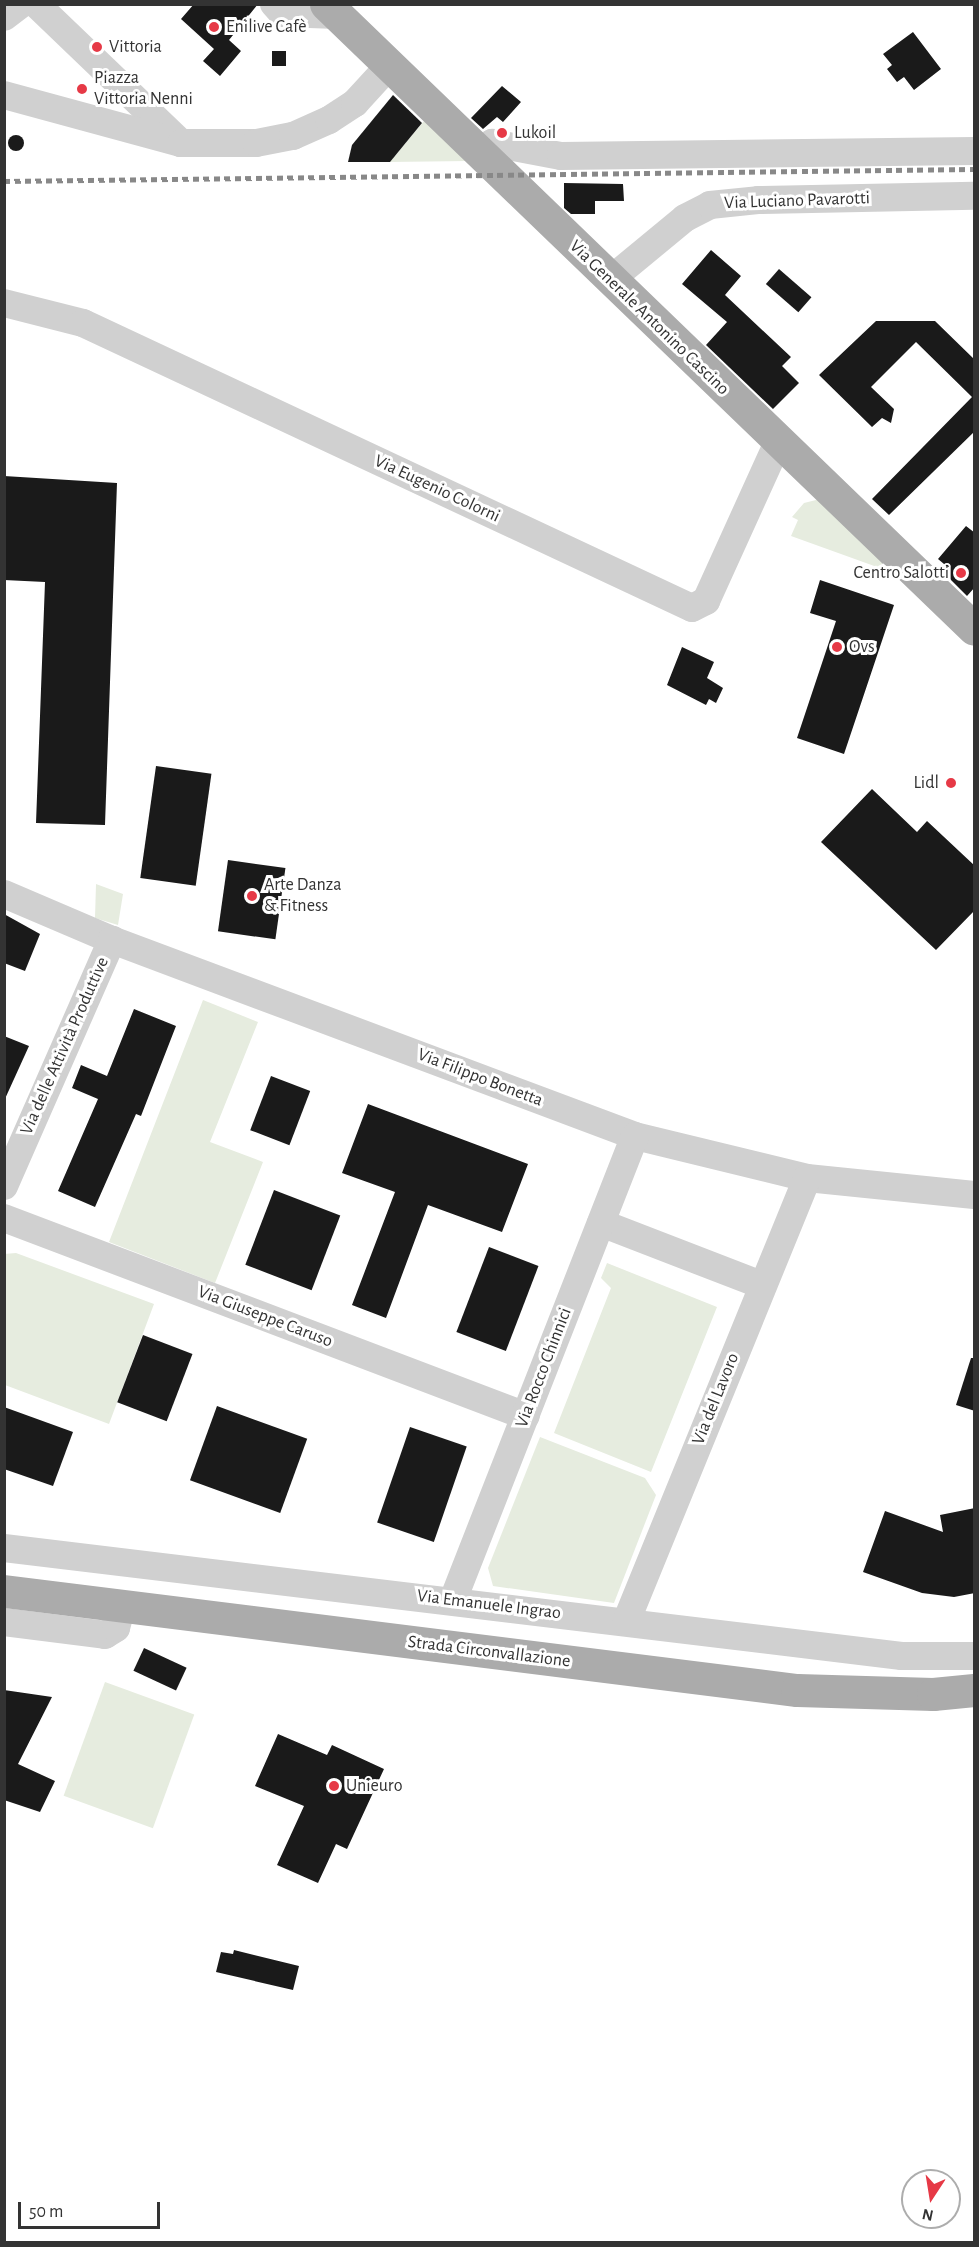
<!DOCTYPE html>
<meta charset="utf-8">
<style>
body{margin:0}
#map{position:relative;width:979px;height:2247px;overflow:hidden;background:#fff;font-family:"Alegreya Sans",sans-serif}
div>[style]{position:absolute}
[style*='--x']{left:calc(var(--x)*1px);top:calc(var(--y)*1px);width:calc(var(--w)*1px);rotate:calc(var(--a)*1deg)}
.green>*{inset:0;background:#e6ecdf;transform-origin:0 0}
.building>*{inset:0;background:#1a1a1a;transform-origin:0 0}
.round{border-radius:50%}
.minor>*{height:28px;margin:-14px;padding:0 14px;transform-origin:14px;border-radius:14px;background:#d0d0d0}
.major>*{height:33px;margin:-16.5px;padding:0 16.5px;transform-origin:16.5px;border-radius:16.5px;background:#ababab}
.rail>*{height:4.5px;margin-top:-2.25px;transform-origin:0;background:repeating-linear-gradient(90deg,#888 0 6px,transparent 0 10.5px)}
.dots>*{width:16px;height:16px;translate:-50% -50%;box-sizing:border-box;border:3px solid #fff;border-radius:50%}
span{translate:-50% -50%;white-space:nowrap;text-align:center;line-height:1.15;-webkit-text-stroke:6px #fff;paint-order:stroke}
.poi-label{font-size:18px;color:#333}
.left{translate:0 -50%;text-align:left}
.right{translate:-100% -50%;text-align:right}
.street-label{font-size:18px;color:#333}
.frame{position:absolute;inset:0;border:6px solid #333;pointer-events:none}
.north{position:absolute;left:901px;top:2169px;width:60px;height:60px;box-sizing:border-box;background:#fff;border:2px solid #adadad;border-radius:50%;rotate:192deg;font-size:16px;font-weight:700;line-height:24px;text-align:center;color:#333}
.north::after{content:'';display:block;margin:auto;width:21px;height:27px;background:#e63946;clip-path:polygon(50% 0,100% 100%,50% 72%,0 100%)}
.scale{position:absolute;left:18px;top:2202px;width:142px;height:27px;box-sizing:border-box;border:3px solid #333;border-top:0;padding-left:8px;font-size:18px;line-height:21px;white-space:nowrap;color:#333;-webkit-text-stroke:4px #fff;paint-order:stroke}
</style>
<div id="map">
<div class="green">
<div style="clip-path:polygon(424px 121px,469px 161px,388px 162px,389px 155px,395px 156px)"></div>
<div style="clip-path:polygon(820px 499px,902px 576px,791px 536px,798px 520px,792px 517px,804px 503px)"></div>
<div style="clip-path:polygon(96px 884px,123px 894px,118px 925px,95px 918px)"></div>
<div style="clip-path:polygon(203px 1000px,258px 1022px,210px 1142px,263px 1162px,215px 1283px,109px 1242px)"></div>
<div style="clip-path:polygon(16px 1253px,154px 1304px,109px 1424px,5px 1385px,4px 1254px)"></div>
<div style="clip-path:polygon(607px 1263px,717px 1307px,651px 1472px,554px 1433px,611px 1288px,601px 1278px)"></div>
<div style="clip-path:polygon(540px 1437px,645px 1478px,656px 1495px,614px 1603px,493px 1586px,488px 1568px)"></div>
<div style="left:105px;top:1682px;width:95px;height:121px;rotate:20deg"></div>
</div>
<div class="building">
<div style="clip-path:polygon(194px 4px,258px 4px,229px 40px,241px 51px,220px 76px,203px 61px,214px 49px,181px 19px)"></div>
<div style="clip-path:polygon(913px 32px,941px 69px,914px 90px,904px 77px,897px 82px,887px 69px,892px 65px,883px 54px)"></div>
<div style="left:272px;top:51px;width:14px;height:15px"></div>
<div style="clip-path:polygon(502px 86px,521px 102px,503px 122px,497px 117px,483px 129px,471px 118px)"></div>
<div style="clip-path:polygon(393px 95px,422px 123px,390px 162px,348px 162px,352px 145px)"></div>
<div class="round" style="left:8px;top:135px;width:16px;height:16px"></div>
<div style="clip-path:polygon(564px 183px,623px 184px,624px 201px,595px 201px,595px 214px,571px 214px,564px 208px)"></div>
<div style="clip-path:polygon(711px 250px,741px 276px,725px 295px,791px 357px,782px 366px,799px 383px,773px 409px,706px 345px,727px 322px,682px 284px)"></div>
<div style="left:779px;top:269px;width:43px;height:20px;rotate:41deg"></div>
<div style="clip-path:polygon(876px 321px,935px 321px,975px 360px,975px 431px,889px 515px,872px 499px,972px 397px,916px 342px,871px 387px,894px 409px,891px 423px,882px 418px,872px 427px,819px 375px)"></div>
<div style="clip-path:polygon(4px 476px,117px 483px,105px 825px,36px 823px,45px 582px,4px 580px)"></div>
<div style="clip-path:polygon(966px 526px,975px 533px,975px 587px,967px 596px,946px 575px,950px 569px,938px 559px)"></div>
<div style="clip-path:polygon(820px 580px,894px 605px,844px 754px,797px 738px,836px 621px,810px 613px)"></div>
<div style="clip-path:polygon(682px 647px,714px 662px,707px 678px,723px 688px,716px 703px,709px 699px,706px 705px,667px 685px)"></div>
<div style="left:156px;top:766px;width:56px;height:113px;rotate:8deg"></div>
<div style="clip-path:polygon(872px 789px,917px 832px,927px 821px,975px 866px,975px 910px,936px 950px,821px 842px)"></div>
<div style="left:228px;top:860px;width:58px;height:72px;rotate:8deg"></div>
<div style="clip-path:polygon(4px 914px,40px 934px,25px 971px,4px 963px)"></div>
<div style="clip-path:polygon(134px 1009px,176px 1026px,141px 1116px,136px 1114px,95px 1207px,58px 1191px,98px 1099px,72px 1088px,81px 1065px,107px 1076px)"></div>
<div style="clip-path:polygon(4px 1036px,29px 1046px,4px 1101px)"></div>
<div style="left:271px;top:1076px;width:42px;height:58px;rotate:21deg"></div>
<div style="clip-path:polygon(368px 1104px,528px 1164px,502px 1232px,428px 1205px,386px 1318px,352px 1305px,395px 1192px,342px 1173px)"></div>
<div style="left:274px;top:1190px;width:71px;height:80px;rotate:21deg"></div>
<div style="left:489px;top:1247px;width:53px;height:91px;rotate:21deg"></div>
<div style="left:143px;top:1335px;width:53px;height:72px;rotate:21deg"></div>
<div style="clip-path:polygon(971px 1358px,975px 1358px,975px 1411px,956px 1405px)"></div>
<div style="left:217px;top:1406px;width:96px;height:79px;rotate:20deg"></div>
<div style="clip-path:polygon(4px 1407px,73px 1432px,53px 1486px,4px 1469px)"></div>
<div style="left:410px;top:1427px;width:60px;height:101px;rotate:19deg"></div>
<div style="clip-path:polygon(975px 1508px,975px 1593px,954px 1597px,922px 1593px,863px 1572px,885px 1511px,943px 1532px,940px 1515px)"></div>
<div style="left:144px;top:1648px;width:47px;height:25px;rotate:25deg"></div>
<div style="clip-path:polygon(4px 1690px,52px 1697px,18px 1764px,55px 1781px,40px 1812px,4px 1800px)"></div>
<div style="clip-path:polygon(278px 1734px,327px 1755px,332px 1745px,384px 1769px,347px 1849px,336px 1844px,318px 1883px,277px 1865px,304px 1806px,255px 1786px)"></div>
<div style="clip-path:polygon(234px 1950px,299px 1966px,293px 1990px,216px 1972px,221px 1952px,233px 1954px)"></div>
</div>
<div class="minor">
<div style="--x:36;--y:4;--w:201;--a:43.8"></div>
<div style="--x:274;--y:4;--w:12;--a:48"></div>
<div style="--x:282;--y:13;--w:55;--a:2.1"></div>
<div style="--x:4;--y:17;--w:21;--a:-37"></div>
<div style="--x:4;--y:95;--w:183;--a:15.2"></div>
<div style="--x:181;--y:143;--w:75;--a:0"></div>
<div style="--x:256;--y:143;--w:38;--a:-11"></div>
<div style="--x:293;--y:136;--w:39;--a:-24"></div>
<div style="--x:329;--y:120;--w:31;--a:-33"></div>
<div style="--x:355;--y:103;--w:49;--a:-47.5"></div>
<div style="--x:478;--y:152;--w:17;--a:-33"></div>
<div style="--x:492;--y:143;--w:70;--a:10.7"></div>
<div style="--x:561;--y:156;--w:413;--a:-0.7"></div>
<div style="--x:610;--y:280;--w:97;--a:-39.6"></div>
<div style="--x:685;--y:218;--w:28;--a:-27"></div>
<div style="--x:710;--y:205;--w:48;--a:-5.9"></div>
<div style="--x:758;--y:200;--w:216;--a:-1.1"></div>
<div style="--x:4;--y:303;--w:81;--a:14.2"></div>
<div style="--x:83;--y:323;--w:672;--a:25.08"></div>
<div style="--x:692;--y:608;--w:16;--a:-27"></div>
<div style="--x:706;--y:601;--w:175;--a:-65.6"></div>
<div style="--x:4;--y:894;--w:117;--a:23.1"></div>
<div style="--x:112;--y:940;--w:559;--a:20.54"></div>
<div style="--x:635;--y:1136;--w:177;--a:13.7"></div>
<div style="--x:807;--y:1178;--w:168;--a:5.8"></div>
<div style="--x:4;--y:1186;--w:269;--a:-66.3"></div>
<div style="--x:4;--y:1218;--w:558;--a:20.77"></div>
<div style="--x:601;--y:1223;--w:173;--a:21.1"></div>
<div style="--x:4;--y:1548;--w:904;--a:6.86"></div>
<div style="--x:902;--y:1656;--w:72;--a:0"></div>
<div style="--x:453;--y:1600;--w:498;--a:-68.6"></div>
<div style="--x:4;--y:1622;--w:102;--a:7.3"></div>
<div style="--x:105;--y:1635;--w:13;--a:-32"></div>
<div style="--x:116;--y:1628;--w:24;--a:-75"></div>
<div style="--x:626;--y:1622;--w:479;--a:-67.8"></div>
</div>
<div class="major">
<div style="--x:326;--y:4;--w:900;--a:43.96"></div>
<div style="--x:4;--y:1591;--w:799;--a:7.12"></div>
<div style="--x:797;--y:1690;--w:136;--a:1.7"></div>
<div style="--x:933;--y:1694;--w:41;--a:-5.6"></div>
</div>
<div class="rail">
<div style="--x:4;--y:181;--w:970;--a:-0.71"></div>
</div>
<div class="dots">
<div style="left:214px;top:27px;background:#e63946"></div>
<div style="left:97px;top:47px;background:#e63946"></div>
<div style="left:82px;top:89px;background:#e63946"></div>
<div style="left:502px;top:133px;background:#e63946"></div>
<div style="left:961px;top:573px;background:#e63946"></div>
<div style="left:837px;top:647px;background:#e63946"></div>
<div style="left:951px;top:783px;background:#e63946"></div>
<div style="left:252px;top:896px;background:#e63946"></div>
<div style="left:334px;top:1786px;background:#e63946"></div>
</div>
<div class="poi-label">
<span class="left" style="left:226px;top:27px">Enilive Cafè</span>
<span class="left" style="left:109px;top:47px">Vittoria</span>
<span class="left" style="left:94px;top:89px">Piazza<br>Vittoria Nenni</span>
<span class="left" style="left:514px;top:133px">Lukoil</span>
<span class="right" style="left:949px;top:573px">Centro Salotti</span>
<span class="left" style="left:849px;top:647px">Ovs</span>
<span class="right" style="left:939px;top:783px">Lidl</span>
<span class="left" style="left:264px;top:896px">Arte Danza<br>&amp; Fitness</span>
<span class="left" style="left:346px;top:1786px">Unieuro</span>
</div>
<div class="street-label">
<span style="left:797px;top:201px;rotate:-2deg">Via Luciano Pavarotti</span>
<span style="left:649px;top:318px;rotate:44deg">Via Generale Antonino Cascino</span>
<span style="left:437px;top:489px;rotate:25deg">Via Eugenio Colorni</span>
<span style="left:65px;top:1046px;rotate:-66deg">Via delle Attività Produttive</span>
<span style="left:480px;top:1078px;rotate:21deg">Via Filippo Bonetta</span>
<span style="left:265px;top:1317px;rotate:21deg">Via Giuseppe Caruso</span>
<span style="left:544px;top:1368px;rotate:-69deg">Via Rocco Chinnici</span>
<span style="left:716px;top:1399px;rotate:-68deg">Via del Lavoro</span>
<span style="left:489px;top:1605px;rotate:7deg">Via Emanuele Ingrao</span>
<span style="left:489px;top:1652px;rotate:7deg">Strada Circonvallazione</span>
</div>
<div class="frame"></div>
<div class="north">N</div>
<div class="scale">50 m</div>
</div>
